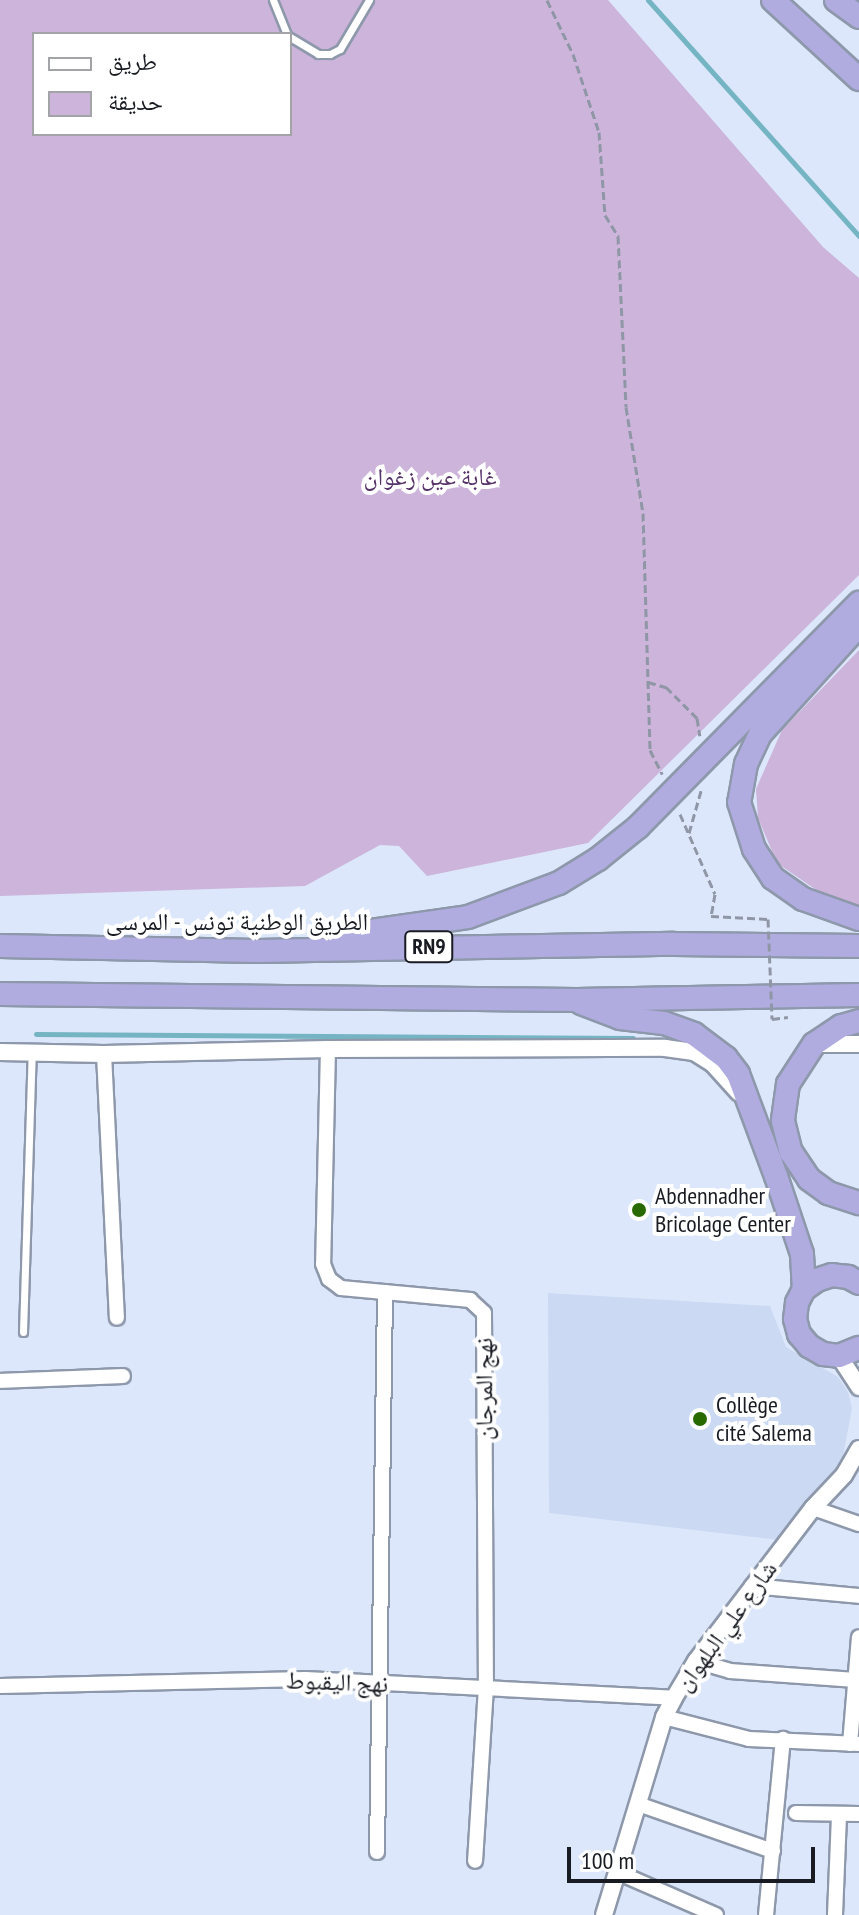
<!DOCTYPE html>
<meta charset="utf-8">
<style>
body{margin:0}
#map{position:relative;width:859px;height:1915px;overflow:hidden;background:#dce7fb;font-family:"PT Sans Narrow","Noto Naskh Arabic",sans-serif}
div>[style]{position:absolute}
[style*='--x']{left:calc(var(--x)*1px);top:calc(var(--y)*1px);width:calc(var(--w)*1px);rotate:calc(var(--a)*1deg)}
.built>*{inset:0;background:#cbd9f2}
.green>*{inset:0;background:#ccb4da}
.stream>*{height:5px;margin:-2.5px;padding:0 2.5px;transform-origin:2.5px;border-radius:2.5px;background:#75b5c3}
.path>*{height:3px;margin-top:-1.5px;transform-origin:0;background:repeating-linear-gradient(90deg,#8f96a5 0 8px,transparent 0 12px)}
.roads{filter:drop-shadow(2px 0 #8e98ab) drop-shadow(-2px 0 #8e98ab) drop-shadow(0 2px #8e98ab) drop-shadow(0 -2px #8e98ab)}
.service>*{height:7px;margin:-3.5px;padding:0 3.5px;transform-origin:3.5px;border-radius:3.5px;background:#fff}
.minor>*{height:14px;margin:-7px;padding:0 7px;transform-origin:7px;border-radius:7px;background:#fff}
.tertiary>*{height:16px;margin:-8px;padding:0 8px;transform-origin:8px;border-radius:8px;background:#fff}
.trunk>*{height:22px;margin:-11px;padding:0 11px;transform-origin:11px;border-radius:11px;background:#b0ace0}
.path-bridge>*{height:3px;margin-top:-1.5px;transform-origin:0;background:repeating-linear-gradient(90deg,#8f96a5 0 8px,transparent 0 12px)}
.dots>*{width:22px;height:22px;translate:-50% -50%;box-sizing:border-box;border:4px solid #fff;border-radius:50%}
span{translate:-50% -50%;white-space:nowrap;text-align:center;line-height:1.15;-webkit-text-stroke:8px #fff;paint-order:stroke}
.shield-label span{padding:2px 6px;background:#fff;border:2px solid;border-radius:6px;-webkit-text-stroke-width:0}
.shield-label{font-size:22px;color:#181b22;font-weight:700}
.park-label{font-size:24px;color:#563269}
.street-label{font-size:24px;color:#181b22}
.poi-label{font-size:24px;color:#181b22}
.left{translate:0 -50%;text-align:left}
.legend{position:absolute;left:32px;top:32px;width:260px;height:104px;box-sizing:border-box;background:#fff;border:2px solid #a3a4a7;margin:0;padding:10px 14px;list-style:none;font-size:24px;color:#181b22}
.legend li{display:flex;align-items:center;gap:16px;height:40px}
.legend b{width:40px;border:2px solid #a3a4a7}
.scale{position:absolute;left:567px;top:1847px;width:248px;height:36px;box-sizing:border-box;border:4px solid #181b22;border-top:0;padding-left:10px;font-size:24px;line-height:28px;white-space:nowrap;color:#181b22;-webkit-text-stroke:6px #fff;paint-order:stroke}
</style>
<div id="map">
<div class="built">
<div style="clip-path:polygon(548px 1293px,770px 1306px,786px 1347px,838px 1377px,848px 1392px,852px 1408px,842px 1462px,780px 1540px,549px 1513px)"></div>
</div>
<div class="green">
<div style="clip-path:polygon(evenodd,0 0,608px 0,823px 247px,859px 278px,859px 575px,588px 843px,427px 876px,399px 846px,380px 845px,305px 886px,0 896px,0 0,34px 34px,290px 34px,290px 134px,34px 134px,34px 34px)"></div>
<div style="clip-path:polygon(859px 650px,859px 906px,828px 898px,777px 863px,758px 818px,756px 789px,782px 730px)"></div>
</div>
<div class="stream">
<div style="--x:648;--y:0;--w:317;--a:48.2"></div>
<div style="--x:36;--y:1034;--w:597;--a:0.38"></div>
</div>
<div class="path">
<div style="--x:547;--y:0;--w:60;--a:64.3"></div>
<div style="--x:573;--y:54;--w:82;--a:71.6"></div>
<div style="--x:599;--y:132;--w:83;--a:85.9"></div>
<div style="--x:605;--y:215;--w:25;--a:58"></div>
<div style="--x:618;--y:236;--w:171;--a:87.3"></div>
<div style="--x:626;--y:407;--w:107;--a:80.9"></div>
<div style="--x:643;--y:513;--w:237;--a:88.3"></div>
<div style="--x:650;--y:750;--w:27;--a:63"></div>
<div style="--x:648;--y:682;--w:19;--a:16"></div>
<div style="--x:666;--y:687;--w:44;--a:45"></div>
<div style="--x:697;--y:718;--w:18;--a:81"></div>
<div style="--x:680;--y:814;--w:87;--a:66.4"></div>
<div style="--x:715;--y:894;--w:22;--a:100"></div>
<div style="--x:711;--y:916;--w:57;--a:3"></div>
<div style="--x:689;--y:833;--w:44;--a:-74.1"></div>
<div style="--x:772;--y:1019;--w:16;--a:-7"></div>
</div>
<div class="roads">
<div class="service">
<div style="--x:273;--y:0;--w:37;--a:68"></div>
<div style="--x:290;--y:37;--w:33;--a:31"></div>
<div style="--x:318;--y:54;--w:12;--a:0"></div>
<div style="--x:330;--y:54;--w:11;--a:-27"></div>
<div style="--x:340;--y:49;--w:57;--a:-59.4"></div>
<div style="--x:23;--y:1332;--w:279;--a:-88.2"></div>
</div>
<div class="minor">
<div style="--x:328;--y:1049;--w:215;--a:91.3"></div>
<div style="--x:323;--y:1264;--w:16;--a:68"></div>
<div style="--x:329;--y:1279;--w:15;--a:37"></div>
<div style="--x:341;--y:1288;--w:130;--a:5.3"></div>
<div style="--x:470;--y:1300;--w:19;--a:43"></div>
<div style="--x:484;--y:1313;--w:374;--a:89.7"></div>
<div style="--x:486;--y:1687;--w:174;--a:93.6"></div>
<div style="--x:104;--y:1054;--w:264;--a:87.2"></div>
<div style="--x:0;--y:1381;--w:123;--a:-2.3"></div>
<div style="--x:813;--y:1508;--w:49;--a:19.2"></div>
<div style="--x:752;--y:1586;--w:107;--a:5.3"></div>
<div style="--x:696;--y:1661;--w:35;--a:16"></div>
<div style="--x:730;--y:1671;--w:126;--a:4.1"></div>
<div style="--x:0;--y:1686;--w:305;--a:-1.3"></div>
<div style="--x:305;--y:1679;--w:369;--a:2.9"></div>
<div style="--x:664;--y:1717;--w:88;--a:14.5"></div>
<div style="--x:749;--y:1739;--w:110;--a:2.6"></div>
<div style="--x:850;--y:1744;--w:107;--a:-85.2"></div>
<div style="--x:638;--y:1804;--w:143;--a:19.2"></div>
<div style="--x:796;--y:1813;--w:63;--a:0.9"></div>
<div style="--x:377;--y:1852;--w:560;--a:-89.18"></div>
<div style="--x:617;--y:1872;--w:108;--a:23.5"></div>
<div style="--x:766;--y:1915;--w:177;--a:-84.5"></div>
<div style="--x:835;--y:1915;--w:101;--a:-87.7"></div>
</div>
<div class="tertiary">
<div style="--x:814;--y:1044;--w:45;--a:0"></div>
<div style="--x:0;--y:1052;--w:104;--a:1.1"></div>
<div style="--x:104;--y:1054;--w:224;--a:-1.3"></div>
<div style="--x:328;--y:1049;--w:337;--a:-0.2"></div>
<div style="--x:665;--y:1048;--w:29;--a:8"></div>
<div style="--x:694;--y:1052;--w:22;--a:32"></div>
<div style="--x:713;--y:1064;--w:38;--a:48"></div>
<div style="--x:839;--y:1356;--w:37;--a:57"></div>
<div style="--x:604;--y:1915;--w:207;--a:-73.1"></div>
<div style="--x:664;--y:1717;--w:21;--a:-62"></div>
<div style="--x:674;--y:1698;--w:43;--a:-59.3"></div>
<div style="--x:696;--y:1661;--w:193;--a:-52.6"></div>
<div style="--x:813;--y:1508;--w:45;--a:-46.8"></div>
<div style="--x:844;--y:1475;--w:30;--a:-60"></div>
</div>
<div class="trunk">
<div style="--x:773;--y:0;--w:117;--a:42.6"></div>
<div style="--x:836;--y:0;--w:29;--a:36"></div>
<div style="--x:859;--y:625;--w:147;--a:132.2"></div>
<div style="--x:760;--y:734;--w:33;--a:115"></div>
<div style="--x:746;--y:764;--w:39;--a:100"></div>
<div style="--x:739;--y:802;--w:49;--a:72.3"></div>
<div style="--x:754;--y:849;--w:35;--a:57"></div>
<div style="--x:773;--y:878;--w:37;--a:35"></div>
<div style="--x:803;--y:899;--w:59;--a:19.7"></div>
<div style="--x:336;--y:936;--w:133;--a:-8.2"></div>
<div style="--x:468;--y:917;--w:97;--a:-20.5"></div>
<div style="--x:559;--y:883;--w:46;--a:-31.6"></div>
<div style="--x:598;--y:859;--w:51;--a:-38.7"></div>
<div style="--x:638;--y:827;--w:315;--a:-45.4"></div>
<div style="--x:0;--y:946;--w:257;--a:1.1"></div>
<div style="--x:257;--y:951;--w:417;--a:-1"></div>
<div style="--x:674;--y:944;--w:185;--a:0.6"></div>
<div style="--x:0;--y:994;--w:577;--a:0.6"></div>
<div style="--x:577;--y:1000;--w:282;--a:-1"></div>
<div style="--x:581;--y:1003;--w:42;--a:21"></div>
<div style="--x:620;--y:1018;--w:44;--a:6.5"></div>
<div style="--x:664;--y:1023;--w:32;--a:20"></div>
<div style="--x:694;--y:1034;--w:40;--a:37"></div>
<div style="--x:726;--y:1058;--w:20;--a:53"></div>
<div style="--x:738;--y:1074;--w:109;--a:69.6"></div>
<div style="--x:776;--y:1176;--w:82;--a:71.6"></div>
<div style="--x:802;--y:1254;--w:35;--a:87"></div>
<div style="--x:859;--y:1021;--w:19;--a:164"></div>
<div style="--x:841;--y:1026;--w:32;--a:146"></div>
<div style="--x:814;--y:1044;--w:48;--a:123"></div>
<div style="--x:788;--y:1084;--w:37;--a:98"></div>
<div style="--x:783;--y:1121;--w:32;--a:76"></div>
<div style="--x:791;--y:1152;--w:32;--a:56"></div>
<div style="--x:809;--y:1179;--w:24;--a:36"></div>
<div style="--x:828;--y:1193;--w:33;--a:18"></div>
<div style="--x:859;--y:1283;--w:13;--a:-151"></div>
<div style="--x:848;--y:1277;--w:16;--a:-173"></div>
<div style="--x:832;--y:1275;--w:16;--a:162"></div>
<div style="--x:817;--y:1280;--w:16;--a:145"></div>
<div style="--x:804;--y:1289;--w:16;--a:117"></div>
<div style="--x:797;--y:1303;--w:16;--a:97"></div>
<div style="--x:795;--y:1319;--w:16;--a:75"></div>
<div style="--x:799;--y:1334;--w:16;--a:50"></div>
<div style="--x:809;--y:1346;--w:16;--a:30"></div>
<div style="--x:823;--y:1354;--w:16;--a:7"></div>
<div style="--x:839;--y:1356;--w:22;--a:-22"></div>
</div>
</div>
<div class="path-bridge">
<div style="--x:768;--y:919;--w:100;--a:87.7"></div>
</div>
<div class="dots">
<div style="left:639px;top:1210px;background:#296a00"></div>
<div style="left:700px;top:1419px;background:#296a00"></div>
</div>
<div class="shield-label">
<span style="left:429px;top:947px">RN9</span>
</div>
<div class="park-label">
<span style="left:430px;top:477px">غابة عين زغوان</span>
</div>
<div class="street-label">
<span style="left:237px;top:922px">الطريق الوطنية تونس - المرسى</span>
<span style="left:484px;top:1389px;rotate:-90deg">نهج المرجان</span>
<span style="left:726px;top:1626px;rotate:-54deg">شارع علي البلهوان</span>
<span style="left:337px;top:1682px;rotate:2deg">نهج اليقبوط</span>
</div>
<div class="poi-label">
<span class="left" style="left:655px;top:1210px">Abdennadher<br>Bricolage Center</span>
<span class="left" style="left:716px;top:1419px">Collège<br>cité Salema</span>
</div>
<ul class="legend">
<li><b style="height:10px;background:#fff"></b>طريق</li>
<li><b style="height:22px;background:#ccb4da"></b>حديقة</li>
</ul>
<div class="scale">100 m</div>
</div>
